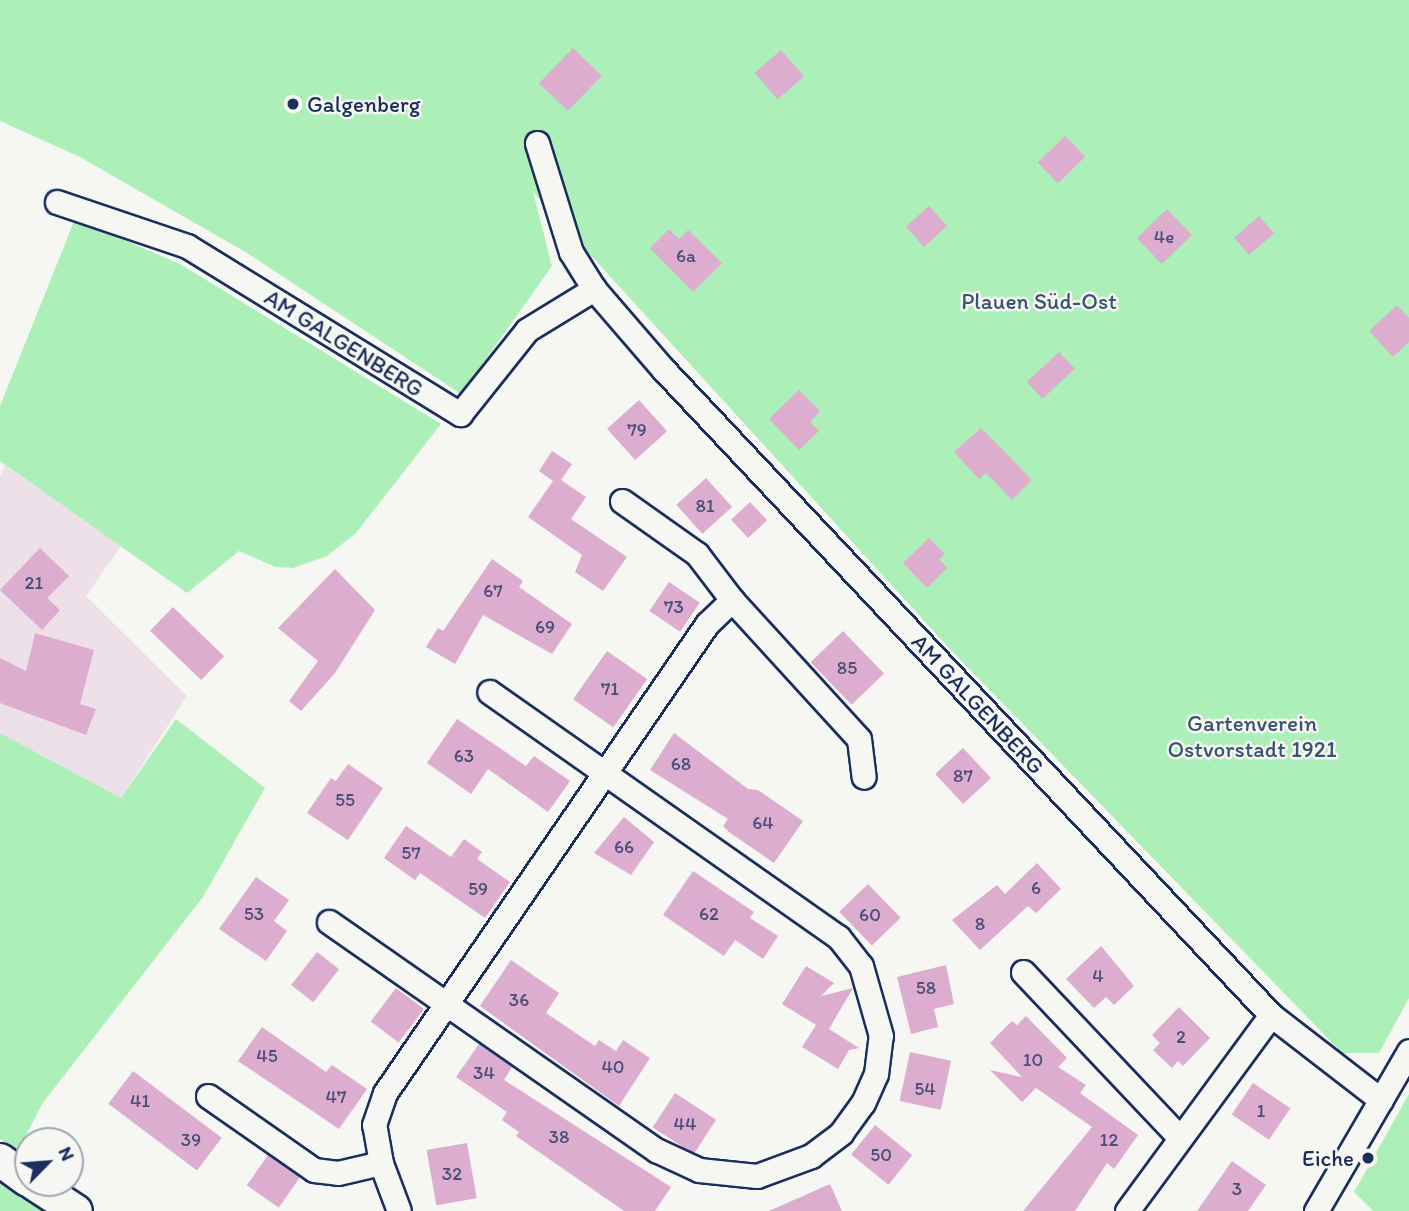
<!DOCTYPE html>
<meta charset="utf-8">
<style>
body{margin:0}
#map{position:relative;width:1409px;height:1211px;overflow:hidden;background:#f6f6f2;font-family:Itim,sans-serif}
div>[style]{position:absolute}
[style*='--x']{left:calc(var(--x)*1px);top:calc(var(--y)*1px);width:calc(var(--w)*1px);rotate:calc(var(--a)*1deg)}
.built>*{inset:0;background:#eee0e8}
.green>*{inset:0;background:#adefb8}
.building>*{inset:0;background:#dcadcf;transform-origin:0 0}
.roads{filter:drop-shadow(2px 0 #1b2f5e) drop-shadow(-2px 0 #1b2f5e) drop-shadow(0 2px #1b2f5e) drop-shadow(0 -2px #1b2f5e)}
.street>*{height:23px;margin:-11.5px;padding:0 11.5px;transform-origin:11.5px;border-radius:11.5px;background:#f6f6f2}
.secondary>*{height:32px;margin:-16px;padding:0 16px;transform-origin:16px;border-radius:16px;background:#f6f6f2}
.dots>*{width:19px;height:19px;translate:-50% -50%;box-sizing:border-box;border:4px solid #f6f6f2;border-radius:50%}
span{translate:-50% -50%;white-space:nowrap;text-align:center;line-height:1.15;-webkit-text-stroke:5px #f6f6f2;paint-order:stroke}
.number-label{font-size:19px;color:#4b4e7a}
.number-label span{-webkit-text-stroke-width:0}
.poi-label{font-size:23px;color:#1b2f5e}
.left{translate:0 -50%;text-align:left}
.right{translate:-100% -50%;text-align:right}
.park-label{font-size:23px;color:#385570}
.street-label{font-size:23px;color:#1b2f5e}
.north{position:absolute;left:14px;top:1127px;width:70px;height:70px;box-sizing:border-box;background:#f6f6f2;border:2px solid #9ea6b7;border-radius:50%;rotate:65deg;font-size:19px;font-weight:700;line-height:28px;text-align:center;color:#1b2f5e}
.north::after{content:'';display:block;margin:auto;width:24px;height:32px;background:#1b2f5e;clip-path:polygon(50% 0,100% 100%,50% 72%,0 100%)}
</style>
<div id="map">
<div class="built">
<div style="clip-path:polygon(5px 465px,121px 546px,86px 596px,187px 696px,121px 798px,0 733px,0 477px)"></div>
</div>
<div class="green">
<div style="clip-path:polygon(0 0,1409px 0,1409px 998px,1379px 1053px,1342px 1053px,949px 648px,533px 192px,552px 266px,461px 394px,247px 253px,80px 157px,0 121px)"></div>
<div style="clip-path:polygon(75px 219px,180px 264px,441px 424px,356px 533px,327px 556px,293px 568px,276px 567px,239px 551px,187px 593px,0 461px,0 406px)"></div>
<div style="clip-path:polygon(176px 719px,265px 788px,203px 897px,42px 1104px,18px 1151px,0 1139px,0 733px,121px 798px)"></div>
<div style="clip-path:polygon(1409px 1094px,1409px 1211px,1373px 1211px,1354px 1192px)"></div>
<div style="clip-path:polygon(0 1179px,47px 1211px,0 1211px)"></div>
</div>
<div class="building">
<div style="left:573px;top:48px;width:40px;height:49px;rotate:44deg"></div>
<div style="left:781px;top:50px;width:35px;height:35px;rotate:49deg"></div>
<div style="left:1065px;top:136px;width:29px;height:38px;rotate:46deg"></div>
<div style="left:929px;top:206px;width:27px;height:31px;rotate:48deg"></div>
<div style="left:1167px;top:209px;width:36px;height:42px;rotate:46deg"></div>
<div style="left:1259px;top:216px;width:23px;height:33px;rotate:49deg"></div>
<div style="clip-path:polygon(669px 229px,679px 239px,688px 230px,722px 263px,693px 292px,650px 248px)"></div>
<div style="clip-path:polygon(1397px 305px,1409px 318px,1409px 342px,1393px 357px,1369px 331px)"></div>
<div style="left:1059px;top:352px;width:23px;height:44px;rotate:47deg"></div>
<div style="clip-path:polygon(799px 390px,820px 411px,810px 422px,819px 431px,799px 450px,769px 419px)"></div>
<div style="left:639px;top:400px;width:42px;height:43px;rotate:48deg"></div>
<div style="clip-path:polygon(981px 428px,1032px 480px,1012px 500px,986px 473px,979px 479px,954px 452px)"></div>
<div style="clip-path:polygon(552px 451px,572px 464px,561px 480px,586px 497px,571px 519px,627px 557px,603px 591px,575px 572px,582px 555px,528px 517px,553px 481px,539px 471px)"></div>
<div style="left:706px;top:478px;width:39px;height:40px;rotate:48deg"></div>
<div style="left:750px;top:502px;width:25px;height:26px;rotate:47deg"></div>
<div style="clip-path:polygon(929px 538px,945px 554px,939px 559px,947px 568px,927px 588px,903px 563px)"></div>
<div style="clip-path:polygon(40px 548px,69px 576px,47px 598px,60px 610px,42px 630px,0 590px)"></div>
<div style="clip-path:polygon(492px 559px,523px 581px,519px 587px,572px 624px,552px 654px,483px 615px,455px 664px,426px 647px,438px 628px,443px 631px)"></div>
<div style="clip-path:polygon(335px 569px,375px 610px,335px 673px,301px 711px,289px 701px,318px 661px,278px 628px)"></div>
<div style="left:669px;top:582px;width:37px;height:35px;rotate:34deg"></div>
<div style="left:173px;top:607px;width:71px;height:33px;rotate:44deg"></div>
<div style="left:843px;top:631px;width:59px;height:45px;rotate:46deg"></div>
<div style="clip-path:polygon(35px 633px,94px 650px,80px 704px,96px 709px,86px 735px,0 703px,0 658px,26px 671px)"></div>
<div style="left:607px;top:651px;width:49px;height:59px;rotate:35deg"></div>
<div style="clip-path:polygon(457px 719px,526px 766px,534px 756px,570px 781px,548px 812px,488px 769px,471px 794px,427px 763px)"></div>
<div style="clip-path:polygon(674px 733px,748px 789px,758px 790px,803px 821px,774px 863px,729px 832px,723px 826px,728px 819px,650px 770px)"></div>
<div style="left:963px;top:748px;width:41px;height:38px;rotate:47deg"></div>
<div style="clip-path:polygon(348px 764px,383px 788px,348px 840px,307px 813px,331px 778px,336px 781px)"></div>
<div style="clip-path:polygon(624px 817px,654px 842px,631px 875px,594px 853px)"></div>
<div style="clip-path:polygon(406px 826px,451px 857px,464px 839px,482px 852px,477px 859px,510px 882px,485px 918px,420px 873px,415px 880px,384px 858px)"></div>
<div style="clip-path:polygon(1037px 863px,1061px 889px,1036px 913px,1028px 906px,980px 950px,952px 920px,997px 885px,1005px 894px)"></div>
<div style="clip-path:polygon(693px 871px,754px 912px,750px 918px,778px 936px,763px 959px,735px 940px,724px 956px,663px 915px)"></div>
<div style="clip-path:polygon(256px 877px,289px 900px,274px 921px,287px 931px,266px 961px,219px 929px)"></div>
<div style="left:868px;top:884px;width:47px;height:40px;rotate:46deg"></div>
<div style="clip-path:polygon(1101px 946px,1134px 986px,1114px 1005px,1106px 997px,1094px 1008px,1066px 979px)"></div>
<div style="left:317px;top:952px;width:28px;height:42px;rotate:38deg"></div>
<div style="clip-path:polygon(511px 960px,559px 993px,546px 1013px,595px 1046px,599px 1040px,616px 1051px,623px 1040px,650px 1058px,619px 1106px,480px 1006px)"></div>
<div style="clip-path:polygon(946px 965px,954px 1004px,934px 1009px,938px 1027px,911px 1034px,897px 977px)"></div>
<div style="clip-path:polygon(806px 966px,834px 983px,821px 996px,853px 988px,829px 1029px,859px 1048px,849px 1050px,838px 1069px,802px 1047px,816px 1025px,782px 1004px)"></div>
<div style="left:396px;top:988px;width:35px;height:42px;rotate:37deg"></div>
<div style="clip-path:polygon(1179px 1007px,1210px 1038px,1183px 1066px,1178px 1061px,1172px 1068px,1153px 1050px,1160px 1043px,1152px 1035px)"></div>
<div style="clip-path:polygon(1026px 1016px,1067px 1058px,1058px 1067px,1086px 1085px,1080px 1093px,1138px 1135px,1114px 1169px,1107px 1163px,1075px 1211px,1023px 1211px,1092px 1127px,1036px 1088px,1022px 1102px,990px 1070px,1022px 1077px,990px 1043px,1012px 1021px,1017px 1025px)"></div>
<div style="clip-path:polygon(262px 1027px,326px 1072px,332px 1065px,367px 1089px,339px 1129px,238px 1061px)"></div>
<div style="clip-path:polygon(479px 1044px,512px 1067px,504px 1080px,671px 1187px,655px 1211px,624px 1211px,516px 1136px,519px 1132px,502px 1120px,507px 1112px,456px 1077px)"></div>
<div style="left:910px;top:1052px;width:42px;height:50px;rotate:12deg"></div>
<div style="left:133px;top:1071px;width:111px;height:41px;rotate:37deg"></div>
<div style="left:1253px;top:1083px;width:45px;height:38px;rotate:34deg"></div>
<div style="left:675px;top:1093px;width:49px;height:41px;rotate:33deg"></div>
<div style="left:875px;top:1125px;width:48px;height:38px;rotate:39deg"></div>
<div style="left:467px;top:1143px;width:56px;height:41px;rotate:80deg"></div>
<div style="left:268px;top:1155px;width:39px;height:37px;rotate:35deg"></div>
<div style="clip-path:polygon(1232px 1161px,1266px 1185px,1248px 1211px,1197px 1211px)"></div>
<div style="clip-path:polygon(830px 1184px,842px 1211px,769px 1211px)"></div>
</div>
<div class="roads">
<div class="street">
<div style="--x:537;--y:143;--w:114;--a:72.7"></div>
<div style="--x:571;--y:252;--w:44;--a:58.1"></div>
<div style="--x:594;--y:289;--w:107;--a:49.2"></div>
<div style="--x:664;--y:370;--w:886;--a:46.74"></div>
<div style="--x:1271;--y:1015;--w:139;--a:37.7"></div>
<div style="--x:57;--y:202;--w:137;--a:18.7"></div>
<div style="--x:187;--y:246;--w:321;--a:31.6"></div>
<div style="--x:460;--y:414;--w:107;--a:-51.4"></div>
<div style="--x:527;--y:330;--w:79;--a:-31.5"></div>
<div style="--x:622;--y:501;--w:92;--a:35.2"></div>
<div style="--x:697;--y:554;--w:58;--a:52.7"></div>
<div style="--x:329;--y:922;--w:399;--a:34.9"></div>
<div style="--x:656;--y:1150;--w:47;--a:24.9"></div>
<div style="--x:699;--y:1170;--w:58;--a:5.9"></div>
<div style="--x:757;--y:1176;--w:58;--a:-20.3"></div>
<div style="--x:811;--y:1156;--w:38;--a:-37"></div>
<div style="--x:841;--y:1133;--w:37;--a:-54"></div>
<div style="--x:863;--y:1103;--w:32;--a:-66"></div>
<div style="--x:876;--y:1074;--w:38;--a:-83"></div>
<div style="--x:881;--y:1036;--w:73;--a:-105.9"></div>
<div style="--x:861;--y:966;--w:37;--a:-128"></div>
<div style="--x:838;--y:937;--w:426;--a:-144.9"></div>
<div style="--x:1023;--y:972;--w:227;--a:46.6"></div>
<div style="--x:208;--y:1096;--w:129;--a:34.9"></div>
<div style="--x:314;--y:1170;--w:24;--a:7"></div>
<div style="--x:338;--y:1173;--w:44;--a:-13.1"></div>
<div style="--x:399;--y:1211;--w:51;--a:-110.6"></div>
<div style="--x:381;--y:1163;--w:39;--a:-100"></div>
<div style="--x:374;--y:1125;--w:34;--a:-71"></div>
<div style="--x:385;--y:1093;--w:569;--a:-55.53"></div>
<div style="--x:707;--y:624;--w:35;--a:-44"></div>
<div style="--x:732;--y:600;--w:188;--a:47.6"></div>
<div style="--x:859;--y:739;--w:38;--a:83"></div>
<div style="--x:1127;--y:1211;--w:243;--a:-53.7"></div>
<div style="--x:1316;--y:1211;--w:185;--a:-59.8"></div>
</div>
<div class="secondary">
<div style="--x:0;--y:1160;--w:34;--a:36"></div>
<div style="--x:33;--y:1183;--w:51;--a:33.1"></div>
</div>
</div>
<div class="dots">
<div style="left:293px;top:104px;background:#1b2f5e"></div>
<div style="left:1368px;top:1158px;background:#1b2f5e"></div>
</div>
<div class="number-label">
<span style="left:1164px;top:237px">4e</span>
<span style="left:686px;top:256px">6a</span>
<span style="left:637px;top:430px">79</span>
<span style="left:705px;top:506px">81</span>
<span style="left:34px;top:583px">21</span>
<span style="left:493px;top:591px">67</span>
<span style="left:674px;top:607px">73</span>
<span style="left:545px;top:627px">69</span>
<span style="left:847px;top:668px">85</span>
<span style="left:610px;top:689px">71</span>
<span style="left:464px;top:756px">63</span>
<span style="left:681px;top:764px">68</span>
<span style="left:963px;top:776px">87</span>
<span style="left:345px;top:800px">55</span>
<span style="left:763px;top:823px">64</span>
<span style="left:624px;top:847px">66</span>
<span style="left:411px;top:853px">57</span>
<span style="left:1036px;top:888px">6</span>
<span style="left:478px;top:889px">59</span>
<span style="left:254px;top:914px">53</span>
<span style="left:709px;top:914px">62</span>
<span style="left:870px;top:915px">60</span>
<span style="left:980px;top:924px">8</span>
<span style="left:1098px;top:976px">4</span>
<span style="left:926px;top:988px">58</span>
<span style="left:519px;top:1000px">36</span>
<span style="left:1181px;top:1037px">2</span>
<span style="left:267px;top:1056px">45</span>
<span style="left:1033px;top:1060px">10</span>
<span style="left:613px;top:1067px">40</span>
<span style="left:484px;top:1073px">34</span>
<span style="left:925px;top:1089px">54</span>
<span style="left:336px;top:1097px">47</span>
<span style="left:140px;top:1101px">41</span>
<span style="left:1261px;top:1111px">1</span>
<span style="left:685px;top:1124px">44</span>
<span style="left:559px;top:1137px">38</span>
<span style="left:191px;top:1140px">39</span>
<span style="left:1109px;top:1140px">12</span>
<span style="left:881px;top:1155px">50</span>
<span style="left:452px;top:1174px">32</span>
<span style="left:1237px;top:1189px">3</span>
</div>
<div class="poi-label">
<span class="left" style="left:307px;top:104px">Galgenberg</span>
<span class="right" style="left:1354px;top:1158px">Eiche</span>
</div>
<div class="park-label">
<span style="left:1039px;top:301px">Plauen Süd-Ost</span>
<span style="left:1252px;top:736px">Gartenverein<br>Ostvorstadt 1921</span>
</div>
<div class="street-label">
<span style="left:344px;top:343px;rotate:32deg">AM GALGENBERG</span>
<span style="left:978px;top:704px;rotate:47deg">AM GALGENBERG</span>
</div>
<div class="north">N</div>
</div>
